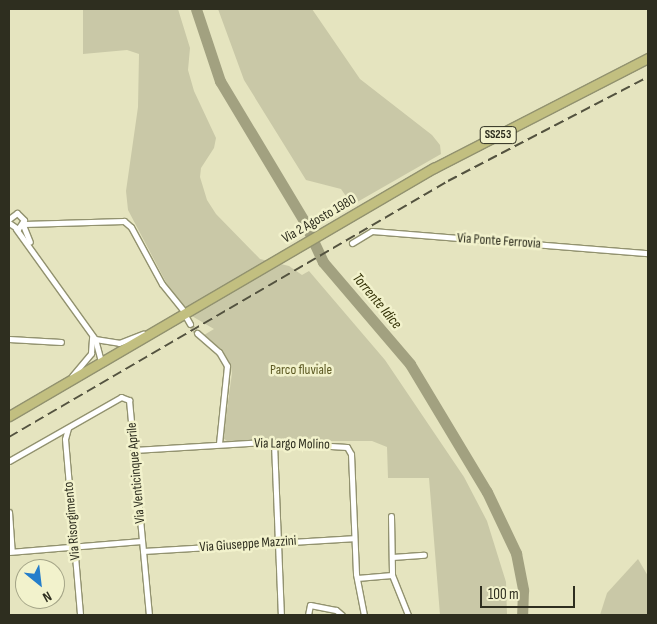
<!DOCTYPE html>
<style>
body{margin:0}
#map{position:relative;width:657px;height:624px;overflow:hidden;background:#e5e4bf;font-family:"Sofia Sans Condensed",sans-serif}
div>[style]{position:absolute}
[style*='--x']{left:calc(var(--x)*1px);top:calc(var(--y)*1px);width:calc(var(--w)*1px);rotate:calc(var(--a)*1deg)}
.green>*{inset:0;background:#c9c8a7}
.river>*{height:11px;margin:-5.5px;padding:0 5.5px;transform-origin:5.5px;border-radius:5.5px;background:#a2a180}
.street-tunnel>*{height:5px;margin-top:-2.5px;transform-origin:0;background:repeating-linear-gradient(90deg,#c0c09f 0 5px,transparent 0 7.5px)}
.roads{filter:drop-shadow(1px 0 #92926f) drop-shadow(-1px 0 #92926f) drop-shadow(0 1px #92926f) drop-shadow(0 -1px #92926f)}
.street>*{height:5px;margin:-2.5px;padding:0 2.5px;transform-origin:2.5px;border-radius:2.5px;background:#fff}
.primary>*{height:9px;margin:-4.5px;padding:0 4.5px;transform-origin:4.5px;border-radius:4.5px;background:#c2bf80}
.rail>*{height:2px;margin-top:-1px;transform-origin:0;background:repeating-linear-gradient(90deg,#53523f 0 10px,transparent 0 15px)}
span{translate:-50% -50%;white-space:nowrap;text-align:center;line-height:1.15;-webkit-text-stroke:5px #f2f2cc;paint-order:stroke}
.shield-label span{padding:1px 4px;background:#f2f2cc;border:1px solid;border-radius:4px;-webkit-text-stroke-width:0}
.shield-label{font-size:12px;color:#2e2e1f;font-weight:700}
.street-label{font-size:14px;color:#2e2e1f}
.park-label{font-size:14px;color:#5d5a23}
.water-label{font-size:15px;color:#333105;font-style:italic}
.frame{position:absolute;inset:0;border:10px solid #2e2e1f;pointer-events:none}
.north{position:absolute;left:15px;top:559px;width:50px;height:50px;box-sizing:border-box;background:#f2f2cc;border:1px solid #a4a487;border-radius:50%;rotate:151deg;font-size:14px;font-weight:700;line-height:20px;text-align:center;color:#2e2e1f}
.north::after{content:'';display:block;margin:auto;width:18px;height:22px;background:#257ecb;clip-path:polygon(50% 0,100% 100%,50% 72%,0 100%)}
.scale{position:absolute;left:480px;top:586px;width:95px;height:22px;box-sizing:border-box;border:2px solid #2e2e1f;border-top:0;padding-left:6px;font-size:15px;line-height:18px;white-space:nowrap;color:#2e2e1f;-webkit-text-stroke:4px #f2f2cc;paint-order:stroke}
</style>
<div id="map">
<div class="green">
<div style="clip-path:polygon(83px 9px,178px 9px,190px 48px,188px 70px,194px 91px,216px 138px,214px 148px,201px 168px,200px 177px,207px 200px,216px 214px,260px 259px,289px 266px,302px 275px,309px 271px,385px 360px,464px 477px,487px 521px,506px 582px,507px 615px,440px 615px,429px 478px,388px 478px,387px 447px,372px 441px,227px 441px,223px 438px,232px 373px,230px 363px,221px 349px,204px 335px,214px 329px,180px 309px,128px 210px,126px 191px,138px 107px,139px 54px,127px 50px,83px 54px)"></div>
<div style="clip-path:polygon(218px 9px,312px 9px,360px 79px,432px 135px,440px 145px,441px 154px,352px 205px,341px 189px,306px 180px,244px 80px)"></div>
<div style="clip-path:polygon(638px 559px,648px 576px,648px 615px,600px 615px,607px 593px)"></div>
</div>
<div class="river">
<div style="--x:196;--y:9;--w:76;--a:71.6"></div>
<div style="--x:220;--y:81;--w:163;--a:59"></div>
<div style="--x:304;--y:221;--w:45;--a:65.1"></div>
<div style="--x:323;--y:262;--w:134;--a:49.5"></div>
<div style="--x:410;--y:364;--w:149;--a:59"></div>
<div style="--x:487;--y:492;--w:68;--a:64.6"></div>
<div style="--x:516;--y:553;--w:38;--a:79"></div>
<div style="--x:523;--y:590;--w:25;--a:92"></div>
</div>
<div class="street-tunnel">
<div style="--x:190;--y:324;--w:11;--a:52"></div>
</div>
<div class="roads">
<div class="street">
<div style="--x:9;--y:219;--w:10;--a:-37"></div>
<div style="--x:17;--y:213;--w:10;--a:45"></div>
<div style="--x:24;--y:220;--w:11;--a:124"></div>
<div style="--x:18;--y:229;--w:11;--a:-146"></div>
<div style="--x:24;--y:224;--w:100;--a:-1.7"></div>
<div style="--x:124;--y:221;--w:9;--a:41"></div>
<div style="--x:131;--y:227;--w:65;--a:61.5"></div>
<div style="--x:162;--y:284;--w:32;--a:51"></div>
<div style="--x:23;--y:225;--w:18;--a:68"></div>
<div style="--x:16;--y:229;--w:135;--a:54.3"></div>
<div style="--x:95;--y:339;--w:24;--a:75"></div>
<div style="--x:352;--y:243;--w:23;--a:-31"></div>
<div style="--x:372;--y:231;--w:277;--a:4.6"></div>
<div style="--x:186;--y:317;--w:8;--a:60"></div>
<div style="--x:197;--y:333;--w:29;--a:41"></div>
<div style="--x:219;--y:352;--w:16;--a:60"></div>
<div style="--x:227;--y:366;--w:78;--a:95.9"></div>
<div style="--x:9;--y:339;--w:52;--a:3.3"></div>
<div style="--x:95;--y:339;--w:24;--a:9"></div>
<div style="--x:119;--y:343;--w:26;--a:-21"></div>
<div style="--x:72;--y:376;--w:30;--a:-50"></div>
<div style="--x:91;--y:353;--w:16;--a:-86"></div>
<div style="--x:68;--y:428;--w:11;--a:105"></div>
<div style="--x:65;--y:439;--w:177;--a:85.1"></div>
<div style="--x:274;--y:443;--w:172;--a:87.7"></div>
<div style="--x:134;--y:450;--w:131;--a:-3.5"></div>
<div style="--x:265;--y:442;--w:82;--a:3.5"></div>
<div style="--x:347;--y:447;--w:8;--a:60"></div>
<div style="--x:351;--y:454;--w:120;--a:87.6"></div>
<div style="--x:356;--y:574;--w:42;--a:79"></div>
<div style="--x:9;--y:461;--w:129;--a:-29.7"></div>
<div style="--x:121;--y:397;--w:9;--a:21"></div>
<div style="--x:129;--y:400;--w:216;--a:84.7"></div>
<div style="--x:9;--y:512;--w:39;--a:86"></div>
<div style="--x:391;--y:516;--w:59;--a:89"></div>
<div style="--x:143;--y:551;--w:210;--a:-3.5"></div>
<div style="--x:9;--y:552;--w:133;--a:-4.7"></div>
<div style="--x:392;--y:557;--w:32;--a:-4"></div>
<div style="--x:357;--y:578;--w:35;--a:-5"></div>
<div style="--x:392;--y:575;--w:43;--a:68.2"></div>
<div style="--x:308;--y:615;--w:10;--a:-79"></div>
<div style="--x:310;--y:605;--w:26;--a:11"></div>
<div style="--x:336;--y:610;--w:8;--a:40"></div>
</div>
<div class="primary">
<div style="--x:9;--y:416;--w:492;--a:-30.3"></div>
<div style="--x:434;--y:168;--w:241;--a:-27.2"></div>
</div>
</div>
<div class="rail">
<div style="--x:9;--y:437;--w:508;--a:-30.25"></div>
<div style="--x:448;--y:181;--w:225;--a:-27.5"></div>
</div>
<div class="shield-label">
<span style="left:498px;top:135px">SS253</span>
</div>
<div class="street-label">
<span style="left:319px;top:219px;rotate:-30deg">Via 2 Agosto 1980</span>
<span style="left:499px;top:241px;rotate:4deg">Via Ponte Ferrovia</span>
<span style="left:292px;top:444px;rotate:1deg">Via Largo Molino</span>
<span style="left:136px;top:473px;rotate:-95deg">Via Venticinque Aprile</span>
<span style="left:72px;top:521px;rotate:-95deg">Via Risorgimento</span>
<span style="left:248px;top:544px;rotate:-4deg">Via Giuseppe Mazzini</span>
</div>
<div class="park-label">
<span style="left:301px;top:370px">Parco fluviale</span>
</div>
<div class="water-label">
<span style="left:377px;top:301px;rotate:50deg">Torrente Idice</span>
</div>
<div class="frame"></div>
<div class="north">N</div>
<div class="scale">100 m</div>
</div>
